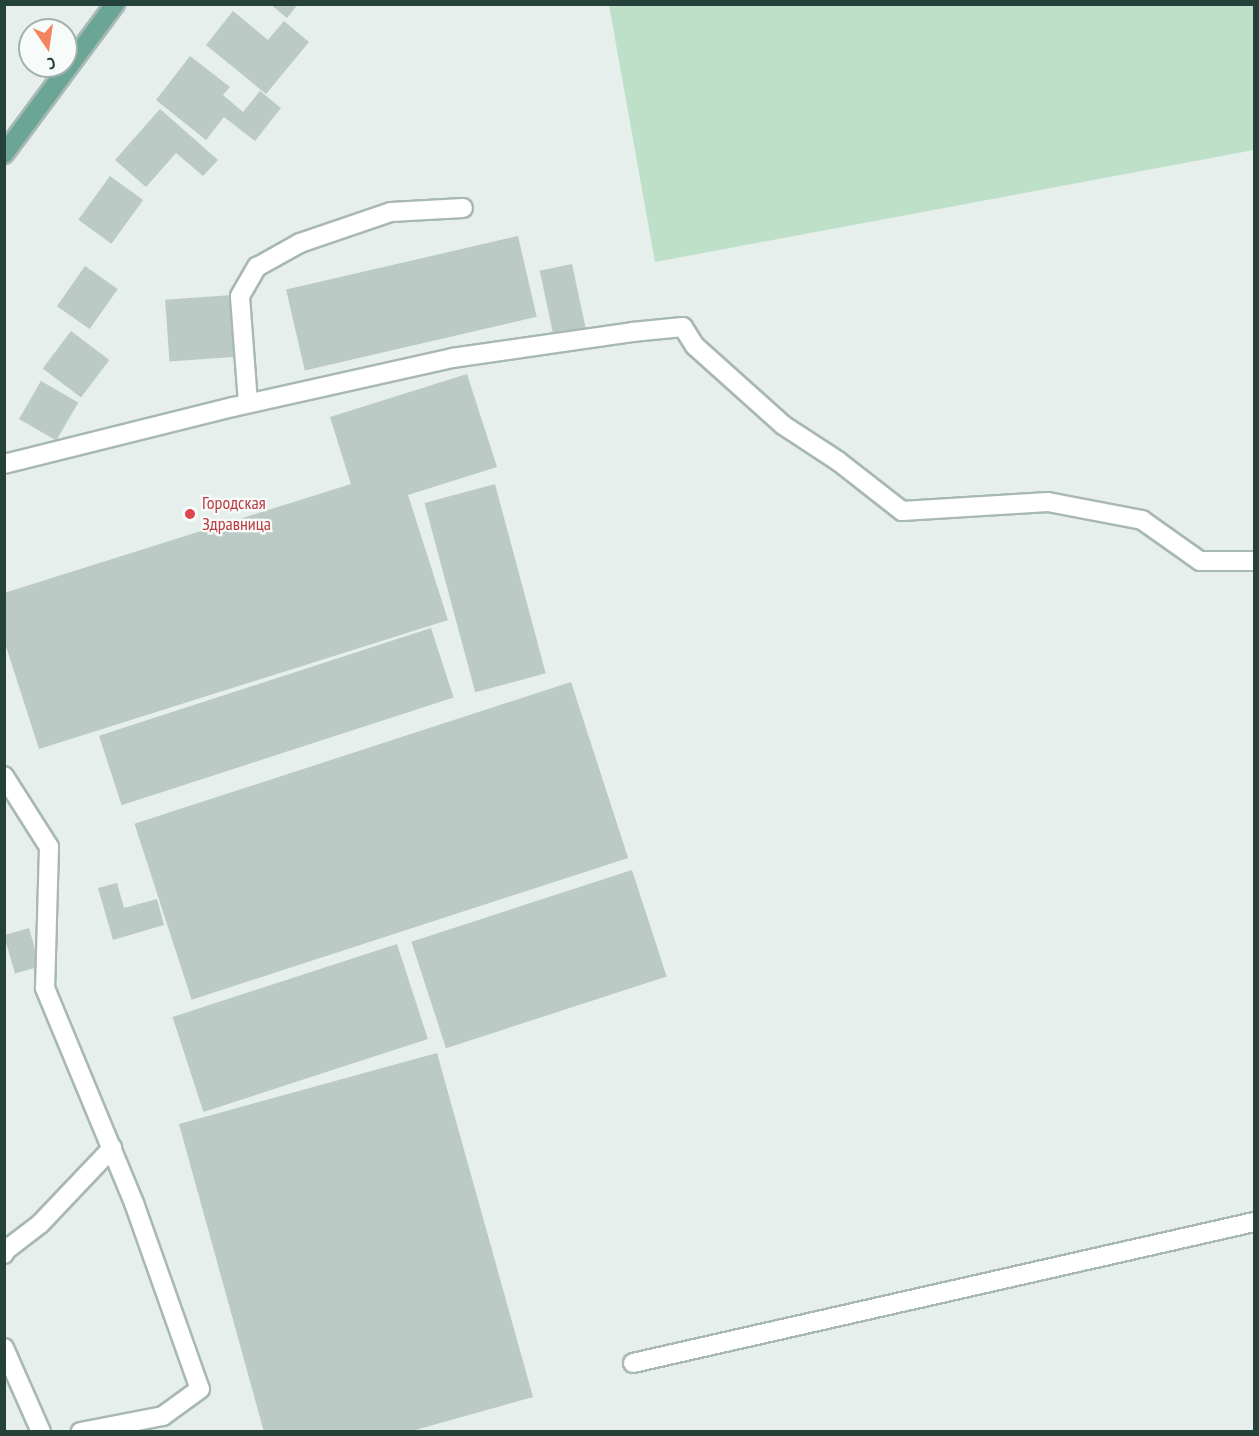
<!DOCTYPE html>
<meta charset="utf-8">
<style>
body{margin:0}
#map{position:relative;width:1259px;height:1436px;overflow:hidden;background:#e6efeb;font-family:"PT Sans Narrow",sans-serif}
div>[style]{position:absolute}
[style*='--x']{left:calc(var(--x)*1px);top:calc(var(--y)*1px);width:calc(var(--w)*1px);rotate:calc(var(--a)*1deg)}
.green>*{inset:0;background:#bfe0c8}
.building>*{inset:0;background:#bbcac4;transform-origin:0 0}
.roads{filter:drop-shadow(2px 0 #a8b8b2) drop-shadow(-2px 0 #a8b8b2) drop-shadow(0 2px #a8b8b2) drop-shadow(0 -2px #a8b8b2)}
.minor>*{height:18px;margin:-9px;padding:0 9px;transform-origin:9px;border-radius:9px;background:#fff}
.major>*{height:18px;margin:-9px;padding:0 9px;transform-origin:9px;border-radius:9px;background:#6aa596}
.dots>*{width:16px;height:16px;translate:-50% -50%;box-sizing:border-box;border:3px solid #f7fbf9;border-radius:50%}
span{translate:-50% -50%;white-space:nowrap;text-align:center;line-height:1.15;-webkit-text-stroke:4.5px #f7fbf9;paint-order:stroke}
.health-label{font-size:18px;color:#be3a42}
.left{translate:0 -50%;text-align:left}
.frame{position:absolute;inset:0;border:6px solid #24423a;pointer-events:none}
.north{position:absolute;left:18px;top:18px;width:60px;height:60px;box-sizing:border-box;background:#f7fbf9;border:2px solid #a3b1ad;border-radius:50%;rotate:167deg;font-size:16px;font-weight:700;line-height:24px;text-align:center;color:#24423a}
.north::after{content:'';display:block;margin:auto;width:21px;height:27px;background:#f4845f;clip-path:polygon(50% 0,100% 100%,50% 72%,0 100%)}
</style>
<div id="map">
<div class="green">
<div style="clip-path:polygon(609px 5px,1254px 5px,1254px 150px,655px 262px)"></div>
</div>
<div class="building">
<div style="clip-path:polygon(270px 4px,298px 4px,287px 18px)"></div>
<div style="clip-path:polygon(233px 11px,268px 40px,284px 21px,309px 42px,266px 94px,206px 45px)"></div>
<div style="clip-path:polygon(190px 56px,230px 87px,223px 95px,243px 112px,260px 91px,281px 108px,255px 141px,224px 117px,206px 140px,156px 100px)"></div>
<div style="clip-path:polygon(160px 109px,218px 160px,203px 176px,176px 153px,146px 187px,115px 160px)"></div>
<div style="left:110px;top:176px;width:41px;height:54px;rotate:36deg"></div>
<div style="left:518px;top:236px;width:83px;height:238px;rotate:77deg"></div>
<div style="left:572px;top:264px;width:66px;height:33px;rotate:78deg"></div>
<div style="left:85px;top:266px;width:40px;height:49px;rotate:35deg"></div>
<div style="left:232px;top:295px;width:62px;height:67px;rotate:86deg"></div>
<div style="left:71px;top:331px;width:48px;height:47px;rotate:37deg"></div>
<div style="clip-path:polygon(467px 374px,497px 467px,408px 495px,448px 620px,39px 749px,4px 640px,4px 593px,351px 484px,330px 417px)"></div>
<div style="left:41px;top:381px;width:43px;height:44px;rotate:30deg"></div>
<div style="left:495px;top:484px;width:196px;height:73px;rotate:75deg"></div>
<div style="left:431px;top:628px;width:73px;height:349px;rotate:72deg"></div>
<div style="left:571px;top:682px;width:185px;height:459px;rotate:72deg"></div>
<div style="left:632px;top:870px;width:112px;height:232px;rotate:72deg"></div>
<div style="clip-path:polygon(117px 883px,124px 908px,157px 899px,164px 925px,113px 940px,98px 888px)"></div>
<div style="left:29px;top:928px;width:40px;height:26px;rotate:74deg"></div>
<div style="left:397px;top:944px;width:100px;height:236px;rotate:72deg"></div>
<div style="clip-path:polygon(437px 1053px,533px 1397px,408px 1432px,264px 1432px,179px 1124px)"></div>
</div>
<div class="roads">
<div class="minor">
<div style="--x:248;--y:403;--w:107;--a:-94.3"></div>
<div style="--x:240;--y:296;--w:34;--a:-60"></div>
<div style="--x:257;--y:267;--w:49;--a:-29.2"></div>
<div style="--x:300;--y:243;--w:96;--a:-18.8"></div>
<div style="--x:391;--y:212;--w:72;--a:-3.2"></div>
<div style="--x:4;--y:464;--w:236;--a:-14"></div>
<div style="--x:233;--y:407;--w:224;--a:-12.6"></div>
<div style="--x:452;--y:358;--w:182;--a:-8.2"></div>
<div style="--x:632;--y:332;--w:51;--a:-5.6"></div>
<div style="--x:683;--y:327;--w:22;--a:58"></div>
<div style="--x:695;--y:346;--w:118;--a:41.9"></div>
<div style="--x:783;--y:425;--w:66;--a:33.2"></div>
<div style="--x:838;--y:461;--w:81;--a:38"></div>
<div style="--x:902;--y:511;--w:146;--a:-3.5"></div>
<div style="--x:1048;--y:502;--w:96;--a:10.8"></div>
<div style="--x:1142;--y:520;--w:71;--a:35.3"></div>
<div style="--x:1200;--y:561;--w:54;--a:0"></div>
<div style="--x:4;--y:776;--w:84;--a:57.6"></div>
<div style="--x:49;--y:847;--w:141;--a:91.6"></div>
<div style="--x:45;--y:988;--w:233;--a:67.5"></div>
<div style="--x:134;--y:1203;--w:197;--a:70.5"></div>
<div style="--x:200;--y:1389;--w:46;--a:143.9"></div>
<div style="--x:163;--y:1416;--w:84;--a:169"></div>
<div style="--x:4;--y:1254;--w:4;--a:-63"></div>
<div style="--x:6;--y:1250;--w:43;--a:-37.4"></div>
<div style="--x:40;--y:1224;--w:105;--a:-46.5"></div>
<div style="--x:4;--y:1348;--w:92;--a:66.2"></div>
<div style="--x:633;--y:1363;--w:637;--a:-12.79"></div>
</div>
<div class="major">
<div style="--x:4;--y:154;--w:187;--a:-53.5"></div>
</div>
</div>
<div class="dots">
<div style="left:190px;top:514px;background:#e0444e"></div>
</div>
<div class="health-label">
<span class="left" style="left:202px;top:514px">Городская<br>Здравница</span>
</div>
<div class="frame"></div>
<div class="north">С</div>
</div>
